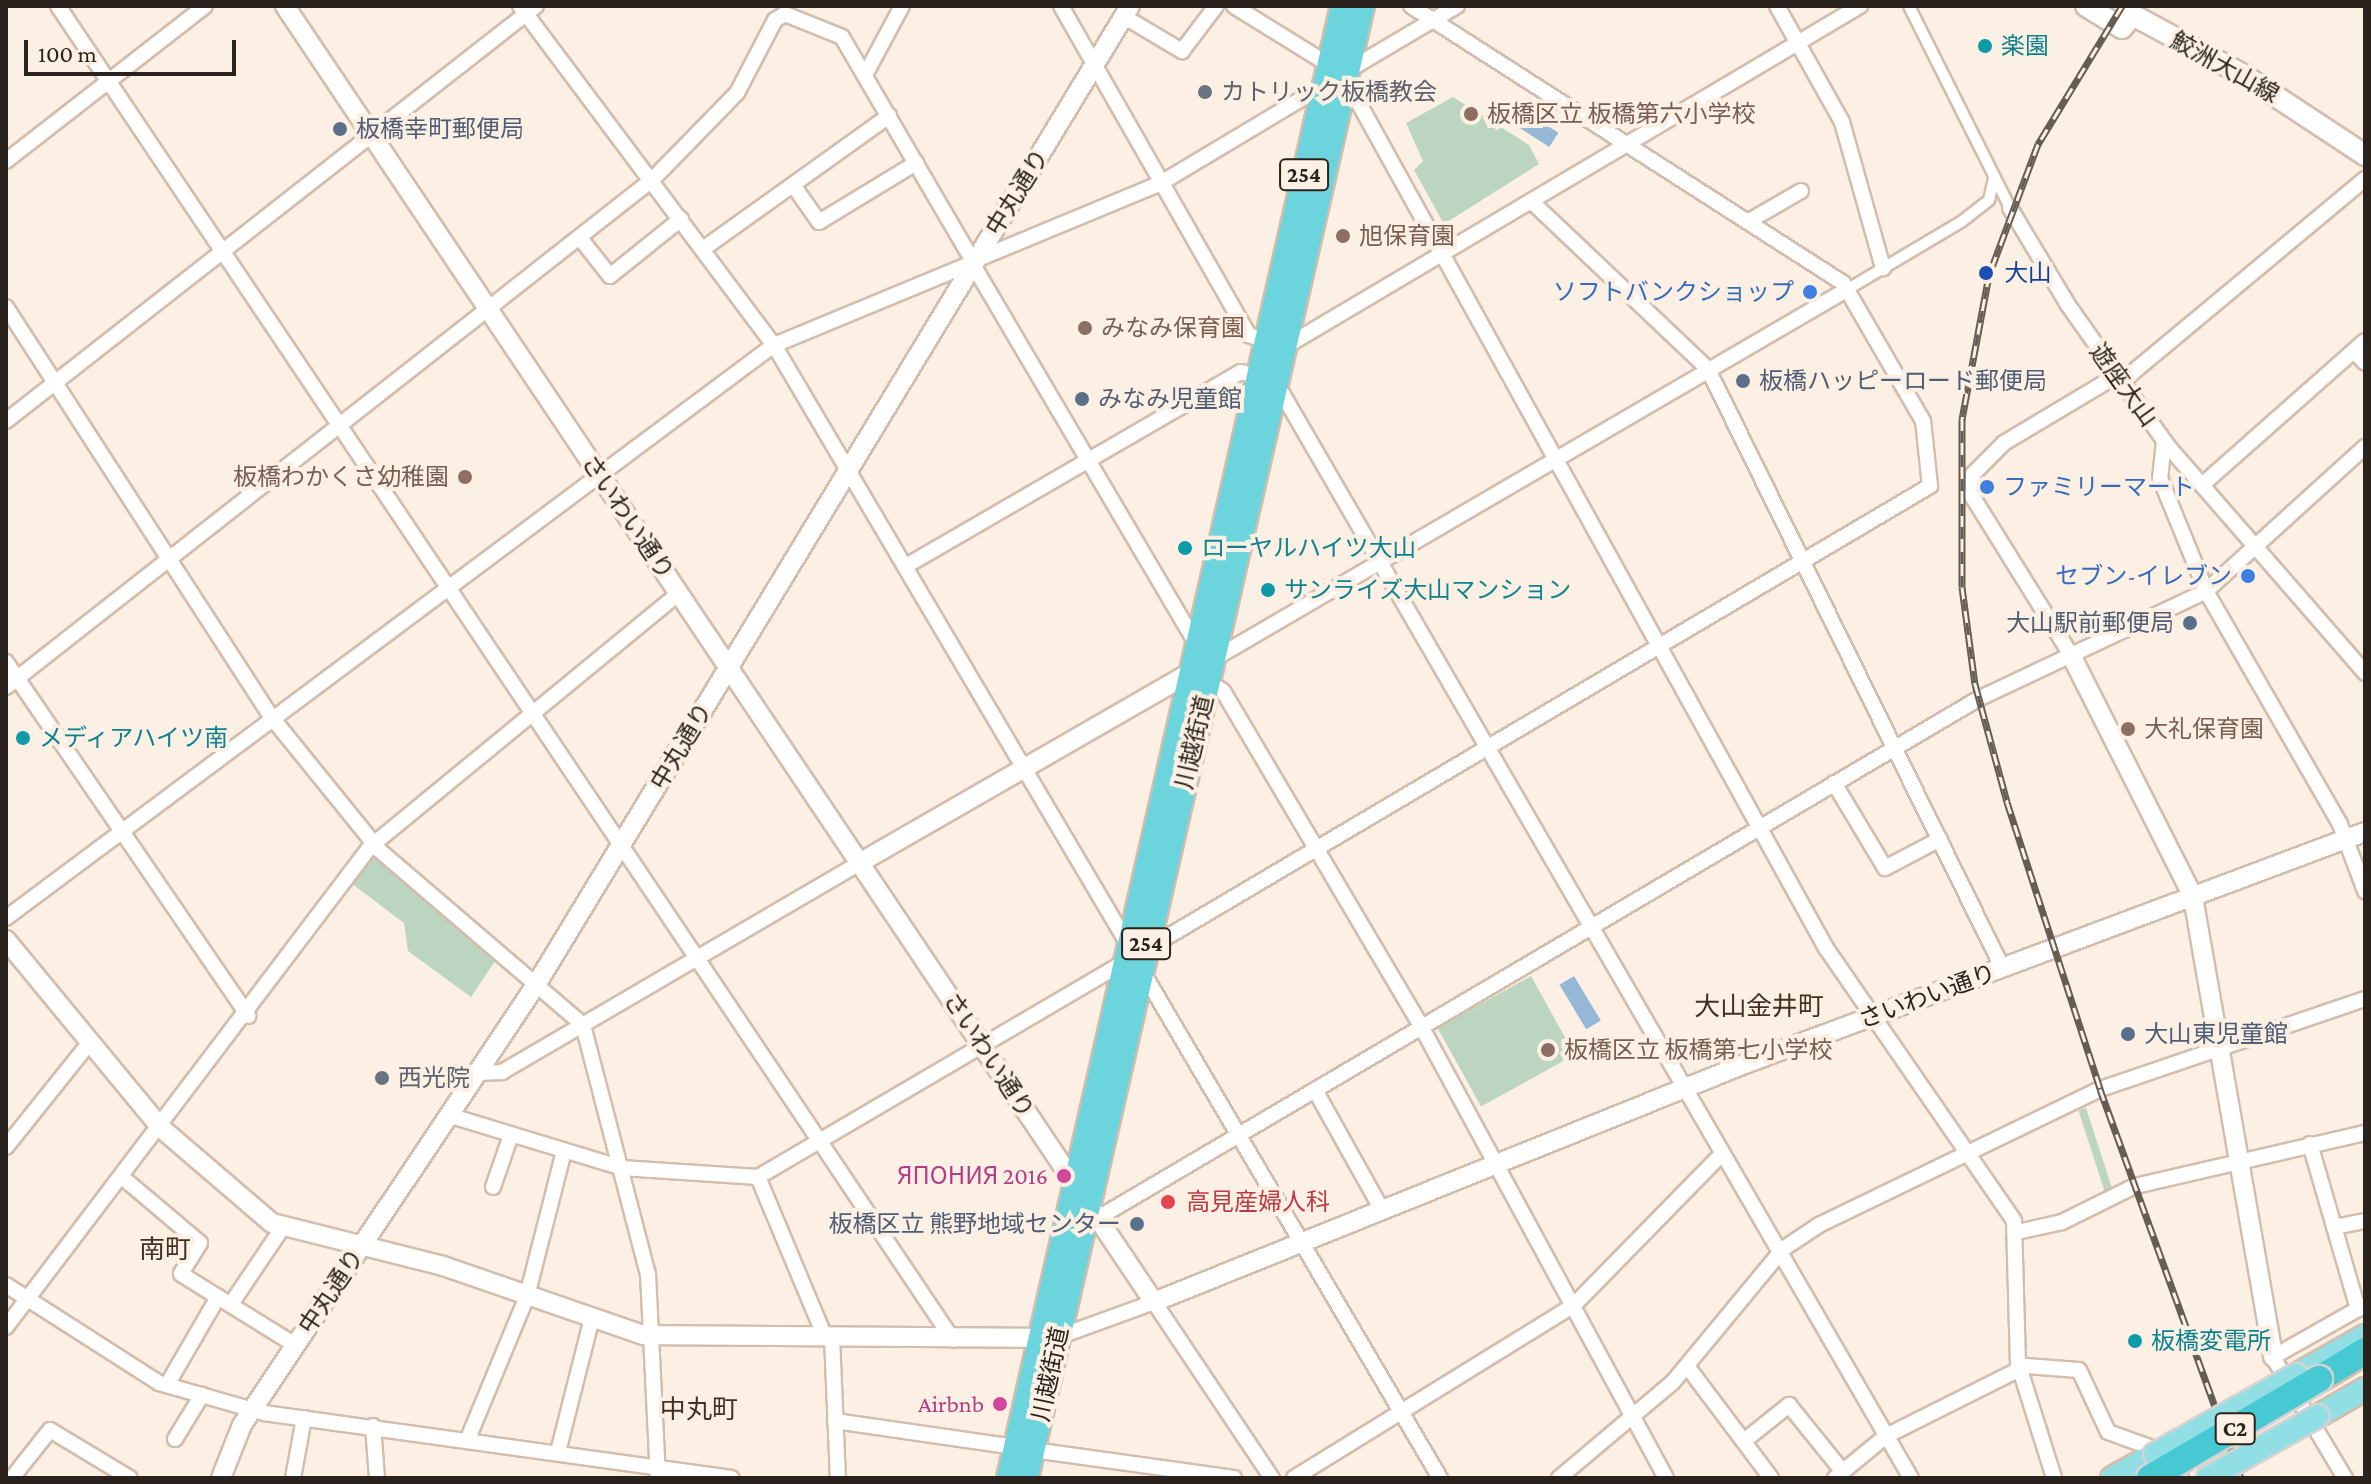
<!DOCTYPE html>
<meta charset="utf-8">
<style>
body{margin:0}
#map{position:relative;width:2371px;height:1484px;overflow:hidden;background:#fcefe3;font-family:"Crimson Pro","Noto Sans JP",serif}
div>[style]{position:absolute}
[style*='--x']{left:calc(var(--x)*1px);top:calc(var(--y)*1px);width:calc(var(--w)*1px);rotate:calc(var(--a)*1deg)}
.green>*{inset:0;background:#bcd5c0;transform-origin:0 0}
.water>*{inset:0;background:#95b8d7;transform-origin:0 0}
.roads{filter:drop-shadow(2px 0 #d3bdac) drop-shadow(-2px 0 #d3bdac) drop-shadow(0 2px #d3bdac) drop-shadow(0 -2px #d3bdac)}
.pedestrian>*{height:10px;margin:-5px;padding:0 5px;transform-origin:5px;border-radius:5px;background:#fff}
.minor>*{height:14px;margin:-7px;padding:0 7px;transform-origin:7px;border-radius:7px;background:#fff}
.tertiary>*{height:18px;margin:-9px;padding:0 9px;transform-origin:9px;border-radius:9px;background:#fff}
.secondary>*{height:20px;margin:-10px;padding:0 10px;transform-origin:10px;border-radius:10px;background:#fff}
.primary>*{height:22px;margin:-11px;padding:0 11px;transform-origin:11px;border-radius:11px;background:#91dfe5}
.trunk>*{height:22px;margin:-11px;padding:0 11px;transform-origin:11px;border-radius:11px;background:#6cd4dc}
.motorway>*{height:26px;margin:-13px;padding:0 13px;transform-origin:13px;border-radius:13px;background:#47c9d3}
.rail>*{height:7px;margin-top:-3.5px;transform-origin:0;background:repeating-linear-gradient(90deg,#fcefe3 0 12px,#655c54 0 24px);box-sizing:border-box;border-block:2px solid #655c54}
.bridges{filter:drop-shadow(2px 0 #d4d3d2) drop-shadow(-2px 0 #d4d3d2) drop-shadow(0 2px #d4d3d2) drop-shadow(0 -2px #d4d3d2)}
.primary-bridge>*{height:22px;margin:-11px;padding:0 11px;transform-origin:11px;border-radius:11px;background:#91dfe5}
.motorway-bridge>*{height:26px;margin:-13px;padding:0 13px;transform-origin:13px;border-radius:13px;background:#47c9d3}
.dots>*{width:22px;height:22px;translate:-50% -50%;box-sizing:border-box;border:4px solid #fcefe3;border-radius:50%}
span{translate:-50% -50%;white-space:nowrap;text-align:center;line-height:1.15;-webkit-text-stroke:8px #fcefe3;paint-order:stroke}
.shield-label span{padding:2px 6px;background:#fcefe3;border:2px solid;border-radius:6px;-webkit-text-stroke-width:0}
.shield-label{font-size:22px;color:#2a221c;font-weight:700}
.culture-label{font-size:24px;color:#0d838f}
.left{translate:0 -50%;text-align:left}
.street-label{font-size:24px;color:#2a221c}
.worship-label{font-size:24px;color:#5b616d}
.education-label{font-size:24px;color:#785e54}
.right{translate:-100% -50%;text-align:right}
.service-label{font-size:24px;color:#4e5e75}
.transit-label{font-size:24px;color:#164399}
.shop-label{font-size:24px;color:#366cbe}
.hotel-label{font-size:24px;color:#b23c85}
.health-label{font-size:24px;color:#be3a42}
.neighbourhood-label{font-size:26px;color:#423122}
.frame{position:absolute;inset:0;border:8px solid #2a221c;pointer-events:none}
.scale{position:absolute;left:24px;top:40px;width:212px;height:36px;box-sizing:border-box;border:4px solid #2a221c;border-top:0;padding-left:10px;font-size:24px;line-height:28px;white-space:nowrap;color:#2a221c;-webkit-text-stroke:6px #fcefe3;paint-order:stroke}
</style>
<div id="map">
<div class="green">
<div style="clip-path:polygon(1453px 97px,1529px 145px,1539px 164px,1444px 224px,1414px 170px,1423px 161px,1406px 123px)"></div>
<div style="clip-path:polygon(374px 854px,497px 958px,471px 997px,408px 951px,404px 923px,351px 883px)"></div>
<div style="left:1531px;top:976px;width:90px;height:107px;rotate:61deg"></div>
<div style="left:2086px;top:1108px;width:87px;height:8px;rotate:72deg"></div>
</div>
<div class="water">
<div style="left:1514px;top:104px;width:53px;height:17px;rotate:33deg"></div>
<div style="left:1574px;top:976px;width:52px;height:17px;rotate:59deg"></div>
</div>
<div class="roads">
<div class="pedestrian">
<div style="--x:1909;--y:6;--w:226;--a:63.4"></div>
<div style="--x:1848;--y:289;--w:131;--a:-30.7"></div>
<div style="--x:1961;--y:222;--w:36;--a:-38"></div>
<div style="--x:1989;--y:200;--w:22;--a:-77"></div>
</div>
<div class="minor">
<div style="--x:58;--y:6;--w:1606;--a:56.14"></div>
<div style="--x:520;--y:6;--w:424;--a:53.2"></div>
<div style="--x:774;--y:345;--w:698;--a:59.43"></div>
<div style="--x:1061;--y:6;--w:379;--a:60.3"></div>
<div style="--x:1249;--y:335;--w:36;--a:21"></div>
<div style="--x:1283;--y:348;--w:671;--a:-30.66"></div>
<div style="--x:1234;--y:6;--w:112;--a:31.8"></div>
<div style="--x:1777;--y:6;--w:133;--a:60.7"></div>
<div style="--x:1842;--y:122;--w:152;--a:74.3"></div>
<div style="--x:1123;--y:16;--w:69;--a:30.7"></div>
<div style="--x:1182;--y:51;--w:56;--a:-52.9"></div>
<div style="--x:1347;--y:71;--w:128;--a:-30.6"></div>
<div style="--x:865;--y:75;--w:78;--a:-61.8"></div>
<div style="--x:1341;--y:93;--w:16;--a:18"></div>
<div style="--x:1356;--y:98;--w:971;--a:61.06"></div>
<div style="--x:1826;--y:948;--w:331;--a:55.4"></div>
<div style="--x:2014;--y:1221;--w:142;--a:88.4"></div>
<div style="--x:2018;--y:1363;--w:121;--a:72.6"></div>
<div style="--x:6;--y:161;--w:252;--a:-37.9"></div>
<div style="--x:793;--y:185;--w:45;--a:54.9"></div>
<div style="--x:819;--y:222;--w:114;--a:-31.3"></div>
<div style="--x:1531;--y:201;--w:244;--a:43.5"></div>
<div style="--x:1708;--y:369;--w:669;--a:63.82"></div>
<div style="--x:2010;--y:208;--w:113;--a:59.1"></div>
<div style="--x:2068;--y:305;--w:171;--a:54.7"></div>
<div style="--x:2167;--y:445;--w:302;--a:49"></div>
<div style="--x:1749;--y:221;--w:60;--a:-30"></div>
<div style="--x:580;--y:238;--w:48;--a:51.7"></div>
<div style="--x:610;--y:276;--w:91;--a:-38.8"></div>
<div style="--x:703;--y:249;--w:229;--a:-35.6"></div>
<div style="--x:6;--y:307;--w:491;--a:57.1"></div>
<div style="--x:273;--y:719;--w:169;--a:51"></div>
<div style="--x:379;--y:850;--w:269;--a:40.6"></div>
<div style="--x:583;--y:1025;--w:257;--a:75.4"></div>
<div style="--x:648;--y:1274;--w:204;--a:87.2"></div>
<div style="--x:2354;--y:351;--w:16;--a:47"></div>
<div style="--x:2120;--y:383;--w:319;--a:-39.8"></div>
<div style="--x:6;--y:421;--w:673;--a:-38.06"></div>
<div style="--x:2164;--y:441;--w:37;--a:96"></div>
<div style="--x:2160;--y:478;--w:122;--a:67.8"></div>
<div style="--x:2206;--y:591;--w:269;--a:60.1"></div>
<div style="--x:2340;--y:824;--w:72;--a:69.5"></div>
<div style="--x:2202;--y:485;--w:217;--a:-41.5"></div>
<div style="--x:906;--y:566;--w:387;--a:-30.1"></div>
<div style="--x:1241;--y:372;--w:35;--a:15"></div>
<div style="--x:1275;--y:381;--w:1268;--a:59.9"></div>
<div style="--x:2071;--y:655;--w:187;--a:-121.9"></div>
<div style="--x:1972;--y:496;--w:22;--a:-87"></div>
<div style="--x:1973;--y:474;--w:44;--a:-45"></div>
<div style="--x:2004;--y:443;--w:131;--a:-30.9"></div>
<div style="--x:1212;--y:660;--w:736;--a:-30.26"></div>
<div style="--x:6;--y:662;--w:429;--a:55.6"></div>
<div style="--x:1206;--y:680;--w:20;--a:33"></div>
<div style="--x:1223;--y:691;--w:389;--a:59.4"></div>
<div style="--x:1421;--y:1026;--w:514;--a:61.54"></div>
<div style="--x:6;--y:687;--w:821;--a:-38.13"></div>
<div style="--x:652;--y:180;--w:122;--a:-45.7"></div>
<div style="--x:737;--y:93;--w:82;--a:-62.5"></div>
<div style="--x:775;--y:20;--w:12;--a:-31"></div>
<div style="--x:785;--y:14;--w:61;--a:22"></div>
<div style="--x:842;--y:37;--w:259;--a:59.7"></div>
<div style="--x:973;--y:261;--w:204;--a:-22.5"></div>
<div style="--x:1161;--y:183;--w:191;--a:-30.9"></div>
<div style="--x:1834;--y:783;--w:99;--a:59"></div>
<div style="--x:1885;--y:868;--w:62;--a:-27.8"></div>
<div style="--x:6;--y:918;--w:958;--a:-36.73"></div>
<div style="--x:774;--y:345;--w:214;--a:-22.5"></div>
<div style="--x:972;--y:263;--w:443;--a:59.5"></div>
<div style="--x:1145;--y:950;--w:912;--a:-30.59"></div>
<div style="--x:1930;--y:486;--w:65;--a:-96.1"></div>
<div style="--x:1923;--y:421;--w:160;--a:-120.1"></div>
<div style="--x:1843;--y:283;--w:513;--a:-147.33"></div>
<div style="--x:477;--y:1073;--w:25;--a:-2"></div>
<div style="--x:502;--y:1072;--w:416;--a:-30.3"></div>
<div style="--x:1315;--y:1090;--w:137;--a:60.8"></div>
<div style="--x:448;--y:1115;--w:182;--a:16.9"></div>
<div style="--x:622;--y:1168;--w:136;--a:3.8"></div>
<div style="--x:758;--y:1177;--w:425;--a:-30.4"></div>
<div style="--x:1125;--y:962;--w:17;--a:24"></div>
<div style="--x:1141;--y:969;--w:590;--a:59.57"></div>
<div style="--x:2310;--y:1144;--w:172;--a:73.8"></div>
<div style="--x:6;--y:1147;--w:134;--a:-51.3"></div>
<div style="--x:122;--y:1177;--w:102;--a:40.2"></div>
<div style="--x:200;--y:1243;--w:36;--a:122"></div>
<div style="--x:181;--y:1274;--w:134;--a:31.9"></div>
<div style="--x:758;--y:1177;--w:173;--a:67.3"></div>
<div style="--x:493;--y:1187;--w:55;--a:-70.9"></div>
<div style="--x:1098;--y:1218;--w:1022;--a:-30.53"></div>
<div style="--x:1978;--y:699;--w:252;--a:-25.3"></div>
<div style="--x:2206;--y:591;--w:215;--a:-42.2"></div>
<div style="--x:2334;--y:1227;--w:32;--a:-11"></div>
<div style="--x:2017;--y:1232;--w:46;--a:-12.5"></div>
<div style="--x:2062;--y:1222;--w:81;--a:-26.3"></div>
<div style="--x:2135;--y:1186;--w:236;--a:-13"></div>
<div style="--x:6;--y:1285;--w:182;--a:32.6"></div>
<div style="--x:159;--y:1383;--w:109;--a:15.9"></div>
<div style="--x:264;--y:1413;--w:472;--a:7.9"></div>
<div style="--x:231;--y:1304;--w:93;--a:-56"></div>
<div style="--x:6;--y:1327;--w:602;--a:-52.83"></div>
<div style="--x:370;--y:847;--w:400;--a:-39.4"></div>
<div style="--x:832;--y:1337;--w:141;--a:87.6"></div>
<div style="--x:1058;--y:1337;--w:102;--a:-20"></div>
<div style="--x:1154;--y:1302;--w:212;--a:56.2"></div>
<div style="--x:1687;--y:1366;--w:140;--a:53.1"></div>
<div style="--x:167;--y:1385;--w:102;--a:-59.9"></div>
<div style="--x:835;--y:1421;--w:182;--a:8.2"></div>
<div style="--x:373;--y:1426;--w:52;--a:85.6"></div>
<div style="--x:175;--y:1439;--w:52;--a:-58.5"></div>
<div style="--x:467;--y:1441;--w:157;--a:-67.5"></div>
<div style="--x:527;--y:1296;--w:150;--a:-75.7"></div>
<div style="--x:1744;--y:1441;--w:58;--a:-38.7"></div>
<div style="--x:1789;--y:1405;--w:86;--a:51.1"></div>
<div style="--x:1033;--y:1450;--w:203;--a:7.9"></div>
<div style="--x:558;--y:1452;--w:138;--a:-75.8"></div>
<div style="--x:12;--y:1478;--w:61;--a:-51.6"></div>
<div style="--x:50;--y:1430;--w:93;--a:31"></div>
<div style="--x:293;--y:1478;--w:61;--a:-79.6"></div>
<div style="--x:1294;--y:1478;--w:329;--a:-31.7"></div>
<div style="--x:1574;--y:1305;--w:209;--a:-45.6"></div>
<div style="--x:1559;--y:1478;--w:149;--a:-40.1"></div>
<div style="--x:1673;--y:1382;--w:173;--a:-50.4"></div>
<div style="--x:1783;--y:1249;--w:43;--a:-33.7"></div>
<div style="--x:1819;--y:1225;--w:312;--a:-25.8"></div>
<div style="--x:2100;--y:1089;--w:280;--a:-18.8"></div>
<div style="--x:1835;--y:1478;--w:66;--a:-39.5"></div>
<div style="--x:1886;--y:1436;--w:157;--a:-26.6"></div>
<div style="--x:2026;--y:1366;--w:53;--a:4.3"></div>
<div style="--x:2079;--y:1370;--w:68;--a:64.9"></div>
<div style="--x:2108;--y:1432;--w:62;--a:19.9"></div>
<div style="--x:2166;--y:1453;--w:29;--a:59"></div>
<div style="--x:2345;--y:1478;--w:141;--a:-120.8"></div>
<div style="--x:2273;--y:1357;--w:106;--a:-29.5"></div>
</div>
<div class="tertiary">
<div style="--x:285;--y:6;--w:1560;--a:56.16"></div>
<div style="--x:1154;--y:1302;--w:637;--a:-21.94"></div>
<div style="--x:1745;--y:1064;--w:662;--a:-20.52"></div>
<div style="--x:2071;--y:655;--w:271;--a:63.2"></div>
<div style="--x:2193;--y:897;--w:467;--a:80.1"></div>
<div style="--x:861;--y:862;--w:389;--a:-29.9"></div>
<div style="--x:6;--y:940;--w:244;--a:50.5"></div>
<div style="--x:161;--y:1128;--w:146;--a:40.6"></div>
<div style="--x:272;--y:1223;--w:176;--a:14.1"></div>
<div style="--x:443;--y:1266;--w:212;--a:19"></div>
<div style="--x:643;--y:1335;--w:408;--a:0.4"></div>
<div style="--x:221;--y:1478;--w:57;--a:-68.4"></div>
<div style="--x:242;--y:1425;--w:529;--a:-56.25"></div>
<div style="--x:536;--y:985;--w:1145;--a:-58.75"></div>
</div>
<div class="secondary">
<div style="--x:2086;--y:6;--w:42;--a:31.4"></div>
<div style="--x:2122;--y:28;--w:16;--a:-52"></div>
<div style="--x:2132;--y:15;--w:11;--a:27"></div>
<div style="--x:2142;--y:20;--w:117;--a:28.5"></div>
<div style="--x:2245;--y:76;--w:144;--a:33.4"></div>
</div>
<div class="primary">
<div style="--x:2296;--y:1375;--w:79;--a:-29.5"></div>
<div style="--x:2318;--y:1416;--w:54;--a:-29.9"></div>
<div style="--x:2112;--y:1478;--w:49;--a:-29.2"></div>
</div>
<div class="trunk">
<div style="--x:1008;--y:1478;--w:1509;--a:-77.22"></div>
<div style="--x:1027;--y:1478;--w:1510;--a:-77.14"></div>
</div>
<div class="motorway">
<div style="--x:2319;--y:1379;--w:54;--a:-31.3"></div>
</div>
</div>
<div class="rail">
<div style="--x:2122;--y:6;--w:162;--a:121.3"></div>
<div style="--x:2038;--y:144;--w:140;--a:110.5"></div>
<div style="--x:1989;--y:275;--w:147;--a:100.6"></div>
<div style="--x:1962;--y:419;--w:168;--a:90"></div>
<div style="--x:1962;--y:587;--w:98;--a:82.4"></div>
<div style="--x:1975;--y:684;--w:122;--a:74.8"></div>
<div style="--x:2007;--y:802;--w:302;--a:72"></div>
<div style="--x:2100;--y:1089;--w:414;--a:70.1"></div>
</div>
<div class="bridges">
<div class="primary-bridge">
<div style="--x:2155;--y:1454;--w:162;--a:-29.3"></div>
<div style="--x:2208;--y:1478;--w:126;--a:-29.4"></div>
</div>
<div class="motorway-bridge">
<div style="--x:2150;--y:1478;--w:196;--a:-30.4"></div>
</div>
</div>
<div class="dots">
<div style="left:1985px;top:46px;background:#0f9aa8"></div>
<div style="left:1205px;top:92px;background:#6b7280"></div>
<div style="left:1471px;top:114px;background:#8d6e63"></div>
<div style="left:340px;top:129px;background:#5c6f8a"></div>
<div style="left:1343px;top:236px;background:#8d6e63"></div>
<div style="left:1986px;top:273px;background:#1a4fb4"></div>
<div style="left:1810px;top:292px;background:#3f7fe0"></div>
<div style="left:1085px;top:328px;background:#8d6e63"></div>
<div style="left:1743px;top:381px;background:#5c6f8a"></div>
<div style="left:1082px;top:399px;background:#5c6f8a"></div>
<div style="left:465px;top:477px;background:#8d6e63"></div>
<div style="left:1987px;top:487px;background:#3f7fe0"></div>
<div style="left:1185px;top:548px;background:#0f9aa8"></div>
<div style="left:2248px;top:576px;background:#3f7fe0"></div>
<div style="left:1268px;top:590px;background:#0f9aa8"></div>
<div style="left:2190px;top:623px;background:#5c6f8a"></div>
<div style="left:2128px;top:729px;background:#8d6e63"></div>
<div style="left:23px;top:738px;background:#0f9aa8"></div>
<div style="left:2128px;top:1034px;background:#5c6f8a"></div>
<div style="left:1548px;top:1050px;background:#8d6e63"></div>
<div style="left:382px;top:1078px;background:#6b7280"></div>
<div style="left:1064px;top:1176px;background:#d1479c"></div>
<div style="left:1168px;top:1202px;background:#e0444e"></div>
<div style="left:1137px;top:1224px;background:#5c6f8a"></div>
<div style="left:2135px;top:1341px;background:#0f9aa8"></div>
<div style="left:1000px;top:1404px;background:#d1479c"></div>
</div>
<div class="shield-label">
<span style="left:1304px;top:175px">254</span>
<span style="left:1146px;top:944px">254</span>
<span style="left:2235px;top:1429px">C2</span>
</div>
<div class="culture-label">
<span class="left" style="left:2001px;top:46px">楽園</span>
<span class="left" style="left:1201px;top:548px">ローヤルハイツ大山</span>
<span class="left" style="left:1284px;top:590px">サンライズ大山マンション</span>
<span class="left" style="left:39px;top:738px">メディアハイツ南</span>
<span class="left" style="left:2151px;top:1341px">板橋変電所</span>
</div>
<div class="street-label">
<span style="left:2225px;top:67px;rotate:29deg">鮫洲大山線</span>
<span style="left:1017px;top:192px;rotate:-58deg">中丸通り</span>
<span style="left:2124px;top:385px;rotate:54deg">遊座大山</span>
<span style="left:628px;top:517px;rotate:56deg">さいわい通り</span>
<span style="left:1194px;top:742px;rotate:-77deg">川越街道</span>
<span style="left:681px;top:746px;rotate:-59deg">中丸通り</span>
<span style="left:1927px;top:996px;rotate:-20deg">さいわい通り</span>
<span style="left:989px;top:1055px;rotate:57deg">さいわい通り</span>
<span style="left:331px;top:1291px;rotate:-56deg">中丸通り</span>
<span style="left:1050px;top:1374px;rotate:-78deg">川越街道</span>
</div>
<div class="worship-label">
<span class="left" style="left:1221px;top:92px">カトリック板橋教会</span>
<span class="left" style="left:398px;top:1078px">西光院</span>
</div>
<div class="education-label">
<span class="left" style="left:1487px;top:114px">板橋区立 板橋第六小学校</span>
<span class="left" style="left:1359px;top:236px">旭保育園</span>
<span class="left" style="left:1101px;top:328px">みなみ保育園</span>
<span class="right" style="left:449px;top:477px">板橋わかくさ幼稚園</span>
<span class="left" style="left:2144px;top:729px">大礼保育園</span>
<span class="left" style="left:1564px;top:1050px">板橋区立 板橋第七小学校</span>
</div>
<div class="service-label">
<span class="left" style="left:356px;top:129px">板橋幸町郵便局</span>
<span class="left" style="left:1759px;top:381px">板橋ハッピーロード郵便局</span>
<span class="left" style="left:1098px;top:399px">みなみ児童館</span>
<span class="right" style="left:2174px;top:623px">大山駅前郵便局</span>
<span class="left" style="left:2144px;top:1034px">大山東児童館</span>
<span class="right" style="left:1121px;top:1224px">板橋区立 熊野地域センター</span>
</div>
<div class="transit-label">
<span class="left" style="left:2004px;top:273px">大山</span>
</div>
<div class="shop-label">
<span class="right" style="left:1794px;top:292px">ソフトバンクショップ</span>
<span class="left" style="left:2003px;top:487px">ファミリーマート</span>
<span class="right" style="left:2232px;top:576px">セブン-イレブン</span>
</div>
<div class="hotel-label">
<span class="right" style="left:1048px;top:1176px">ЯПОНИЯ 2016</span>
<span class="right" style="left:984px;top:1404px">Airbnb</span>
</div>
<div class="health-label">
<span class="left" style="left:1186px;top:1202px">高見産婦人科</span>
</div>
<div class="neighbourhood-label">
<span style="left:1759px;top:1007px">大山金井町</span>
<span style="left:165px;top:1250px">南町</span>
<span style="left:699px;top:1410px">中丸町</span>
</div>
<div class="frame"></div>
<div class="scale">100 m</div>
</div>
